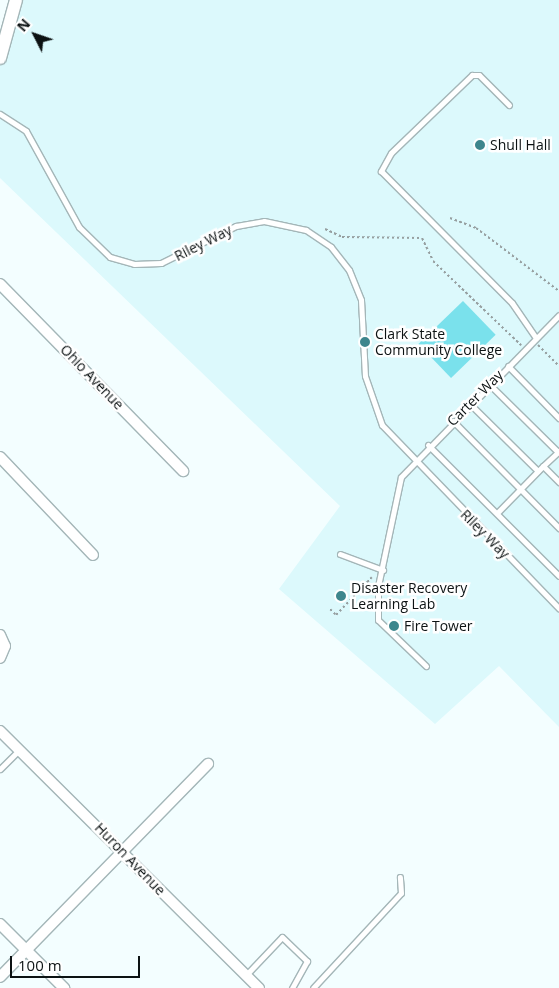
<!DOCTYPE html>
<style>
body{margin:0}
#map{position:relative;width:559px;height:988px;overflow:hidden;background:#f3feff;font-family:"Open Sans",sans-serif}
div>[style]{position:absolute}
[style*='--x']{left:calc(var(--x)*1px);top:calc(var(--y)*1px);width:calc(var(--w)*1px);rotate:calc(var(--a)*1deg)}
.built>*{inset:0;background:#dcf9fc}
.green>*{inset:0;background:#7ae1ec;transform-origin:0 0}
.path>*{height:2px;margin-top:-1px;transform-origin:0;background:repeating-linear-gradient(90deg,#969fa0 0 2.5px,transparent 0 5px)}
.roads{filter:drop-shadow(1px 0 #a4b6b8) drop-shadow(-1px 0 #a4b6b8) drop-shadow(0 1px #a4b6b8) drop-shadow(0 -1px #a4b6b8)}
.service>*{height:5px;margin:-2.5px;padding:0 2.5px;transform-origin:2.5px;border-radius:2.5px;background:#fff}
.minor>*{height:10px;margin:-5px;padding:0 5px;transform-origin:5px;border-radius:5px;background:#fff}
.tertiary>*{height:12px;margin:-6px;padding:0 6px;transform-origin:6px;border-radius:6px;background:#fff}
.dots>*{width:14px;height:14px;translate:-50% -50%;box-sizing:border-box;border:2px solid #fff;border-radius:50%}
span{translate:-50% -50%;white-space:nowrap;text-align:center;line-height:1.15;-webkit-text-stroke:5px #fff;paint-order:stroke}
.poi-label{font-size:14px;color:#0c1213}
.left{translate:0 -50%;text-align:left}
.street-label{font-size:14px;color:#0c1213}
.north{position:absolute;left:10px;top:10px;width:50px;height:50px;-webkit-text-stroke:4px #fff;paint-order:stroke;rotate:311deg;font-size:14px;font-weight:700;line-height:20px;text-align:center;color:#0c1213}
.north::after{content:'';display:block;margin:auto;width:18px;height:22px;background:#0c1213;clip-path:polygon(50% 0,100% 100%,50% 72%,0 100%)}
.scale{position:absolute;left:10px;top:956px;width:130px;height:22px;box-sizing:border-box;border:2px solid #0c1213;border-top:0;padding-left:6px;font-size:15px;line-height:18px;white-space:nowrap;color:#0c1213;-webkit-text-stroke:4px #fff;paint-order:stroke}
</style>
<div id="map">
<div class="built">
<div style="clip-path:polygon(16px 0,559px 0,559px 727px,499px 666px,435px 724px,279px 589px,340px 506px,0 178px,0 58px)"></div>
</div>
<div class="green">
<div style="left:463px;top:301px;width:47px;height:62px;rotate:46deg"></div>
</div>
<div class="path">
<div style="--x:450;--y:218;--w:28;--a:21"></div>
<div style="--x:476;--y:228;--w:104;--a:37.2"></div>
<div style="--x:325;--y:229;--w:19;--a:25"></div>
<div style="--x:342;--y:237;--w:80;--a:0.7"></div>
<div style="--x:422;--y:238;--w:25;--a:64"></div>
<div style="--x:433;--y:261;--w:122;--a:43.7"></div>
<div style="--x:538;--y:345;--w:30;--a:45"></div>
<div style="--x:330;--y:609;--w:8;--a:45"></div>
<div style="--x:336;--y:615;--w:52;--a:-46.5"></div>
</div>
<div class="roads">
<div class="service">
<div style="--x:509;--y:105;--w:42;--a:-135"></div>
<div style="--x:479;--y:75;--w:7;--a:180"></div>
<div style="--x:472;--y:75;--w:112;--a:136.1"></div>
<div style="--x:391;--y:153;--w:21;--a:119"></div>
<div style="--x:381;--y:171;--w:186;--a:45.2"></div>
<div style="--x:512;--y:303;--w:42;--a:55.6"></div>
<div style="--x:0;--y:114;--w:31;--a:33"></div>
<div style="--x:26;--y:131;--w:110;--a:61.1"></div>
<div style="--x:79;--y:227;--w:43;--a:44.1"></div>
<div style="--x:110;--y:257;--w:25;--a:16"></div>
<div style="--x:134;--y:264;--w:27;--a:-2"></div>
<div style="--x:161;--y:263;--w:84;--a:-26.3"></div>
<div style="--x:236;--y:226;--w:28;--a:-10"></div>
<div style="--x:264;--y:221;--w:43;--a:12.1"></div>
<div style="--x:306;--y:230;--w:30;--a:34"></div>
<div style="--x:331;--y:247;--w:29;--a:52"></div>
<div style="--x:349;--y:270;--w:32;--a:68"></div>
<div style="--x:361;--y:300;--w:76;--a:87"></div>
<div style="--x:365;--y:376;--w:52;--a:70.9"></div>
<div style="--x:382;--y:425;--w:255;--a:46"></div>
<div style="--x:508;--y:366;--w:73;--a:45.6"></div>
<div style="--x:489;--y:384;--w:97;--a:44.6"></div>
<div style="--x:470;--y:404;--w:95;--a:44.6"></div>
<div style="--x:453;--y:421;--w:151;--a:45.3"></div>
<div style="--x:428;--y:445;--w:185;--a:45"></div>
<div style="--x:543;--y:466;--w:22;--a:-43"></div>
<div style="--x:497;--y:513;--w:66;--a:-45.6"></div>
<div style="--x:543;--y:466;--w:23;--a:45"></div>
<div style="--x:340;--y:554;--w:46;--a:20.4"></div>
<div style="--x:426;--y:666;--w:66;--a:-136.2"></div>
<div style="--x:378;--y:620;--w:34;--a:-90"></div>
<div style="--x:378;--y:586;--w:111;--a:-78.1"></div>
<div style="--x:401;--y:477;--w:226;--a:-45.7"></div>
<div style="--x:0;--y:769;--w:27;--a:-45"></div>
<div style="--x:246;--y:975;--w:52;--a:-46.5"></div>
<div style="--x:282;--y:937;--w:35;--a:44"></div>
<div style="--x:307;--y:961;--w:31;--a:119"></div>
<div style="--x:313;--y:988;--w:129;--a:-47.2"></div>
<div style="--x:401;--y:893;--w:16;--a:-94"></div>
</div>
<div class="minor">
<div style="--x:0;--y:284;--w:262;--a:45.6"></div>
<div style="--x:0;--y:457;--w:135;--a:46.5"></div>
<div style="--x:0;--y:635;--w:12;--a:66"></div>
<div style="--x:5;--y:646;--w:13;--a:113"></div>
<div style="--x:0;--y:731;--w:365;--a:44.8"></div>
<div style="--x:0;--y:924;--w:91;--a:45"></div>
<div style="--x:0;--y:977;--w:298;--a:-45.7"></div>
</div>
<div class="tertiary">
<div style="--x:0;--y:58;--w:60;--a:-74.6"></div>
</div>
</div>
<div class="dots">
<div style="left:480px;top:145px;background:#3e868d"></div>
<div style="left:365px;top:342px;background:#3e868d"></div>
<div style="left:341px;top:596px;background:#3e868d"></div>
<div style="left:394px;top:626px;background:#3e868d"></div>
</div>
<div class="poi-label">
<span class="left" style="left:490px;top:145px">Shull Hall</span>
<span class="left" style="left:375px;top:342px">Clark State<br>Community College</span>
<span class="left" style="left:351px;top:596px">Disaster Recovery<br>Learning Lab</span>
<span class="left" style="left:404px;top:626px">Fire Tower</span>
</div>
<div class="street-label">
<span style="left:203px;top:243px;rotate:-27deg">Riley Way</span>
<span style="left:92px;top:377px;rotate:46deg">Ohio Avenue</span>
<span style="left:475px;top:398px;rotate:-45deg">Carter Way</span>
<span style="left:485px;top:534px;rotate:45deg">Riley Way</span>
<span style="left:130px;top:859px;rotate:46deg">Huron Avenue</span>
</div>
<div class="north">N</div>
<div class="scale">100 m</div>
</div>
